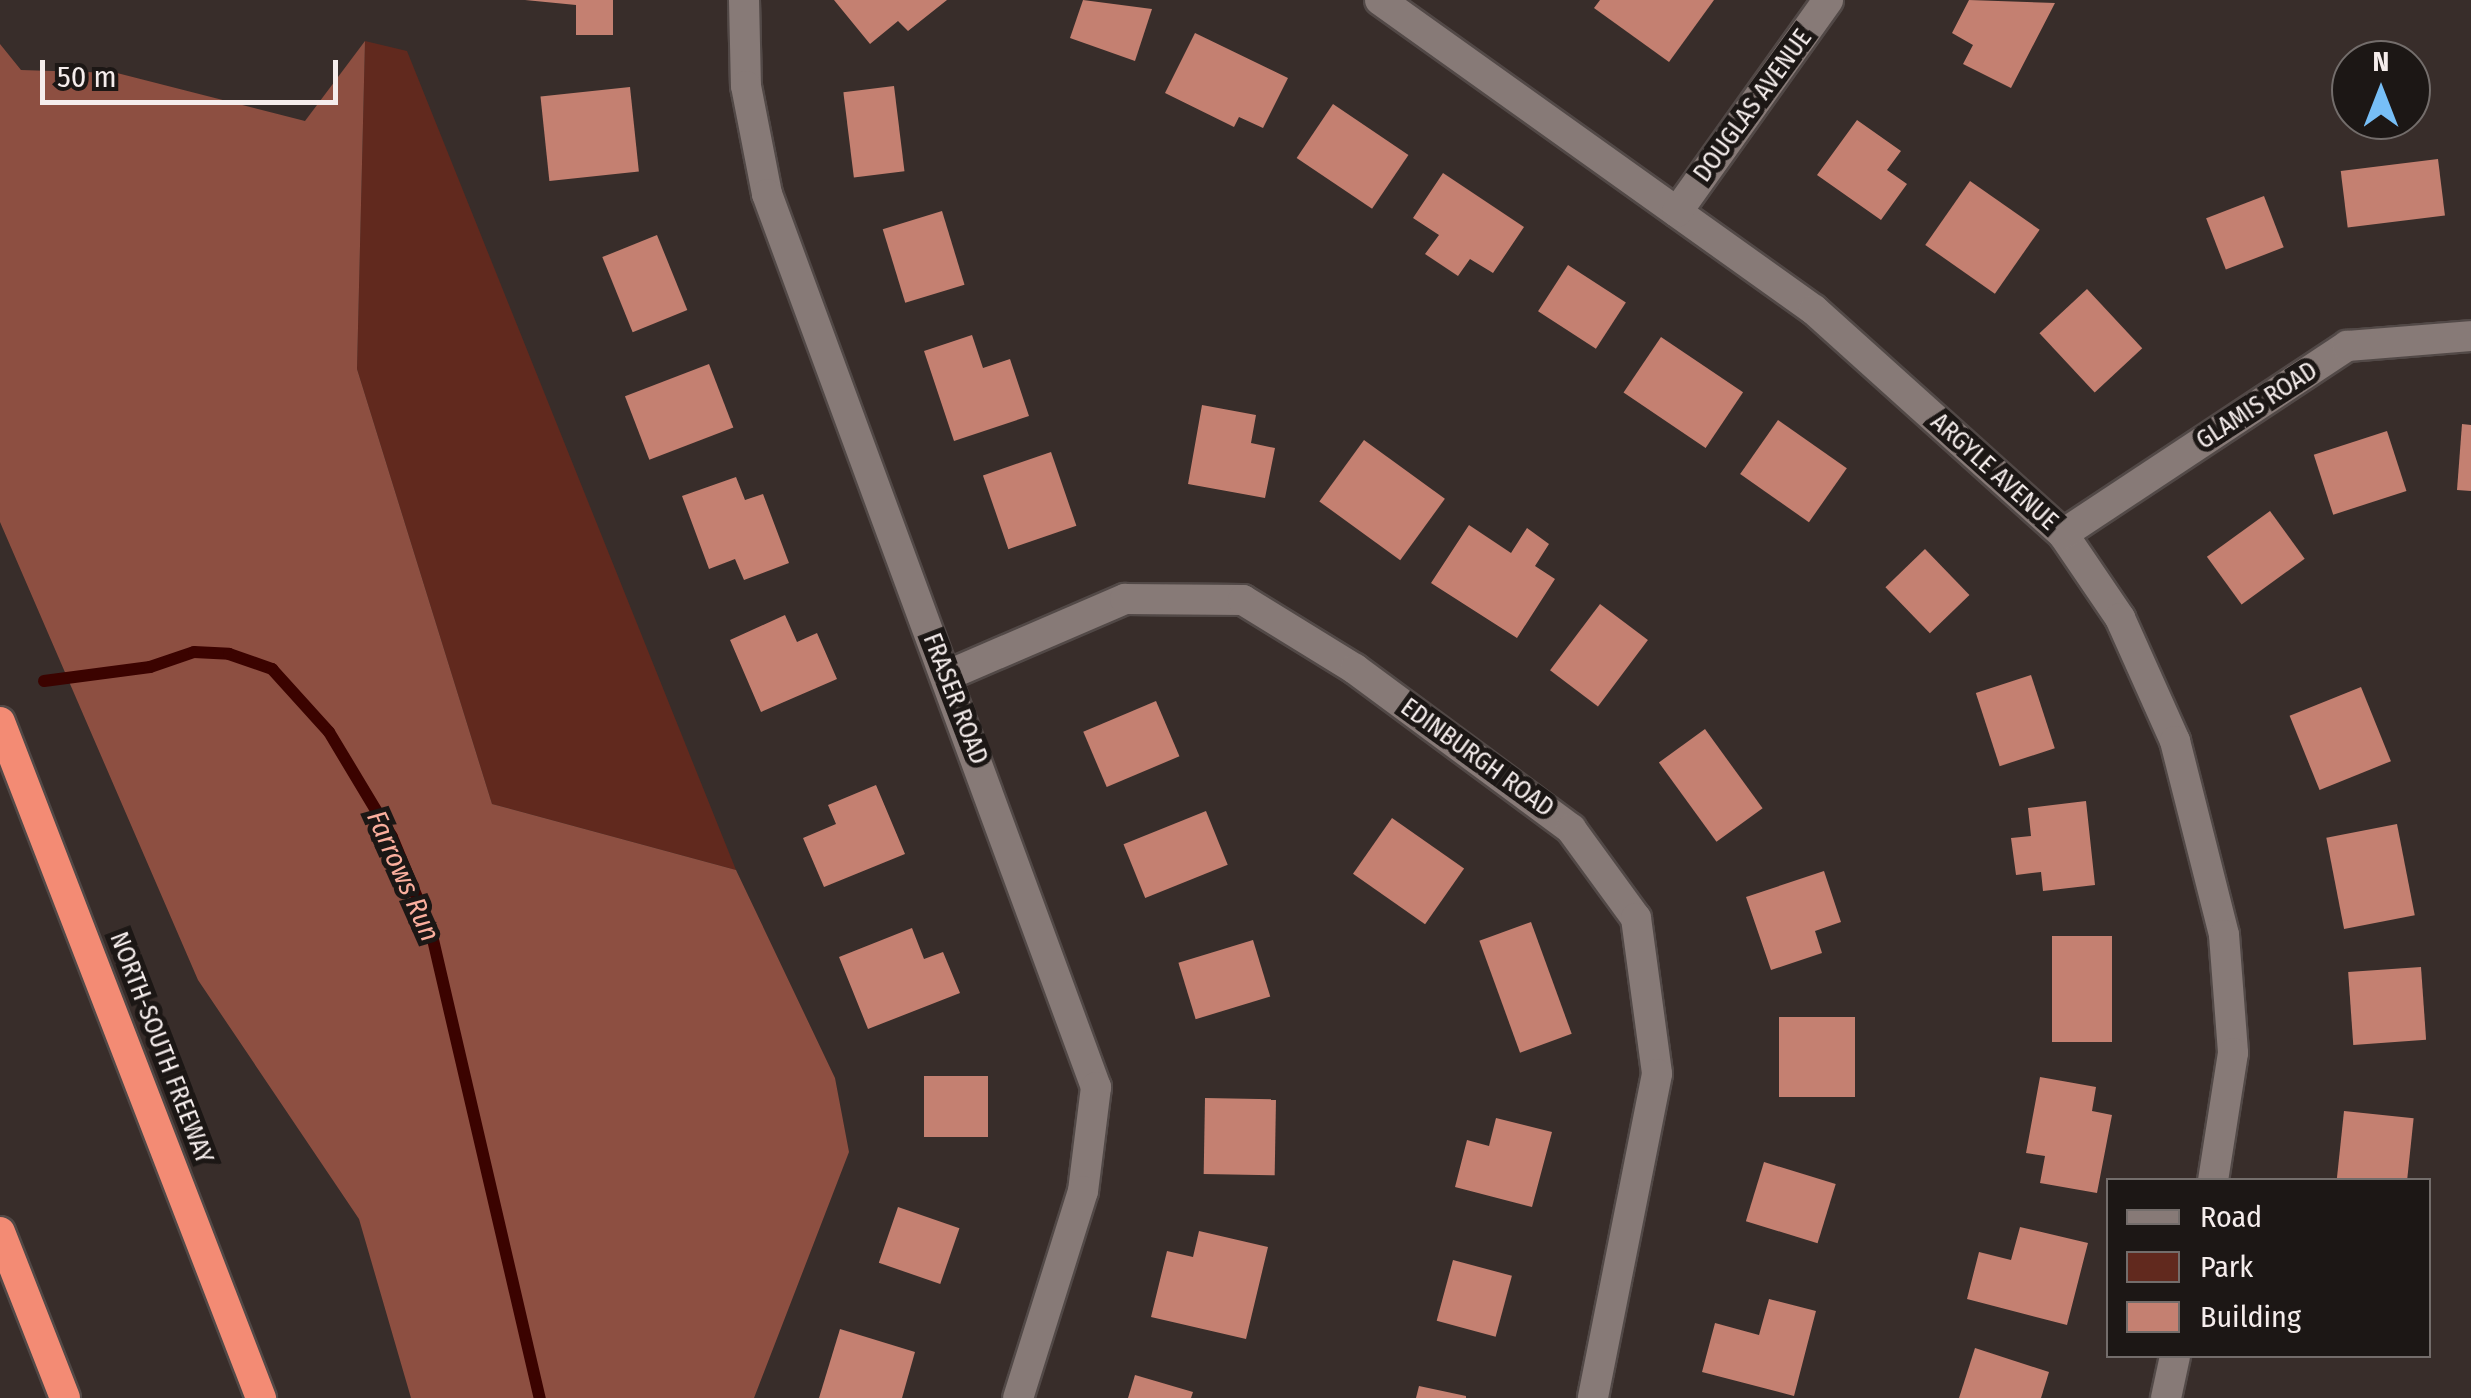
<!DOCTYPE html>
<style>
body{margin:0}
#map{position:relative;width:2471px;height:1398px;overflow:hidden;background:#382d2a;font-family:"Fira Sans Condensed",sans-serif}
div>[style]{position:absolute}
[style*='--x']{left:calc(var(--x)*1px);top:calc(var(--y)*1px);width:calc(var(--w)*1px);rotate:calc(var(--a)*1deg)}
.green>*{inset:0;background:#61291e}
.forest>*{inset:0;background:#8d4f41}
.stream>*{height:12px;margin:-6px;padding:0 6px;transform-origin:6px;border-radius:6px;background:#3b0300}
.building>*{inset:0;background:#c48071;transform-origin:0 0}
.roads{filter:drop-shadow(2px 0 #524947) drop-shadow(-2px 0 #524947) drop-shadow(0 2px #524947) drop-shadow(0 -2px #524947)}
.street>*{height:30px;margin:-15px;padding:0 15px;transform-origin:15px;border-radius:15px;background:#877a77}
.highway>*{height:30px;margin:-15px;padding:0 15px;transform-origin:15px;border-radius:15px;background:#f38b74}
span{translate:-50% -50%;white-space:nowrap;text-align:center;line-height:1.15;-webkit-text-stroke:10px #1c1715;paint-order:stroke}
.street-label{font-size:25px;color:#f5edec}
.water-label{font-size:28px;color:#fbaf9e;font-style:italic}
.legend{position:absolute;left:2106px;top:1178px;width:325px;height:180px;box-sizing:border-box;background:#1c1715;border:2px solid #736d6b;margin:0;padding:12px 18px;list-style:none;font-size:30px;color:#f5edec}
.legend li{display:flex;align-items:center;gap:20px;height:50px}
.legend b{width:50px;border:2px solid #736d6b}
.north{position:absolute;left:2331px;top:40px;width:100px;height:100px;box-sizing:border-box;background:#1c1715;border:2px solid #736d6b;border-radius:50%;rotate:0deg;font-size:28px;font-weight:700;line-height:40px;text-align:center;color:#f5edec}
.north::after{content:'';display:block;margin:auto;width:35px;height:45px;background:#77bff7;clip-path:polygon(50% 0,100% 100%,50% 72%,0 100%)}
.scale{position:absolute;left:40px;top:60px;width:298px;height:45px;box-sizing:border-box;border:5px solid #f5edec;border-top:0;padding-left:12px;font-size:30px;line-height:35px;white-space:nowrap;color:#f5edec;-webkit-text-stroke:8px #1c1715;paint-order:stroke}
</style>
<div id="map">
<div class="green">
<div style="clip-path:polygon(365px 41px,407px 51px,736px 870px,492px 804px,357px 369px)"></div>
</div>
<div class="forest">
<div style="clip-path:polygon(365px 41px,357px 369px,492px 804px,736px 870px,835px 1078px,849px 1152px,754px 1398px,411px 1398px,359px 1219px,198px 980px,0 522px,0 44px,21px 70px,117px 73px,305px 121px)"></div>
</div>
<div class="stream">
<div style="--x:44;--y:681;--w:107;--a:-7.5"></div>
<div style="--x:150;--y:667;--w:46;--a:-18.8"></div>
<div style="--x:194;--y:652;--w:35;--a:3"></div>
<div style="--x:229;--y:654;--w:46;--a:19.2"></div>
<div style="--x:272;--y:669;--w:85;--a:47.9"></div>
<div style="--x:329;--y:732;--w:122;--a:59"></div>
<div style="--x:392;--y:837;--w:102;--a:67.5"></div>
<div style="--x:431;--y:931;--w:480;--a:76.9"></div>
</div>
<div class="building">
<div style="clip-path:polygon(525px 0,613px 0,613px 35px,576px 35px,576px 5px)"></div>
<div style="clip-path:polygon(834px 0,947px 0,908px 31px,898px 21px,870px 44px)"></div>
<div style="clip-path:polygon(1083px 0,1152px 9px,1135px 61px,1070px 38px)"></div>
<div style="clip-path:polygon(1600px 0,1714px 0,1669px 62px,1594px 8px)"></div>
<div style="clip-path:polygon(1969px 0,2055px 3px,2011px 88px,1963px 64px,1973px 45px,1952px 33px)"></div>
<div style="clip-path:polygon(1195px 33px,1288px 78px,1263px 128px,1239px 117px,1234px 127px,1165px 93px)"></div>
<div style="left:894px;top:86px;width:86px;height:51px;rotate:83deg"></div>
<div style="left:630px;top:87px;width:85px;height:90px;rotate:84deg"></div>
<div style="left:1333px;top:104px;width:91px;height:65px;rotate:34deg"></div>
<div style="clip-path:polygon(1857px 120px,1901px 151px,1887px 170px,1907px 184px,1881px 220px,1817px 175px)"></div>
<div style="left:2438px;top:159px;width:57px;height:98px;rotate:83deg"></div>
<div style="clip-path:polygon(1443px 173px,1524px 227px,1493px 273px,1470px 259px,1458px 276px,1425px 254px,1439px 235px,1413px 218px)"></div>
<div style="left:1970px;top:181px;width:85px;height:78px;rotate:35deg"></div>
<div style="left:2264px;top:196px;width:55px;height:62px;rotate:69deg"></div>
<div style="left:942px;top:211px;width:77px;height:62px;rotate:73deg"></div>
<div style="left:657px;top:235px;width:81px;height:59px;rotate:68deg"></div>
<div style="left:1568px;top:265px;width:69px;height:55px;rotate:33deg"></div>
<div style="left:2087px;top:289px;width:81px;height:65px;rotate:47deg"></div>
<div style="clip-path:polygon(972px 335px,983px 368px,1010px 359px,1029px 416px,954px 441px,924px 351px)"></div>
<div style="left:1661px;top:337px;width:99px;height:67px;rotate:34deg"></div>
<div style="left:709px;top:364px;width:68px;height:90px;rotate:69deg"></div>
<div style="clip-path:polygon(1202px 405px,1256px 415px,1251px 443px,1275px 448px,1265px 498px,1188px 484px)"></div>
<div style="left:1778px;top:420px;width:84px;height:66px;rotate:35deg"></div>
<div style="clip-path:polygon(2462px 424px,2471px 425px,2471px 491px,2457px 490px)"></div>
<div style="left:2387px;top:431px;width:63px;height:77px;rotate:72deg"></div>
<div style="left:1364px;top:440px;width:100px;height:76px;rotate:36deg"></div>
<div style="left:1051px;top:452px;width:78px;height:72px;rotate:71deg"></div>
<div style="clip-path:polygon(736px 477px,745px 500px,763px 494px,789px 563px,744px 580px,735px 559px,709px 569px,682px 496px)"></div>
<div style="left:2270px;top:511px;width:59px;height:78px;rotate:54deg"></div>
<div style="clip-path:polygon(1469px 525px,1511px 553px,1527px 528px,1549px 544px,1535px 566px,1555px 579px,1517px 638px,1431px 583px)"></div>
<div style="left:1925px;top:549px;width:64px;height:55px;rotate:46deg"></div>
<div style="left:1600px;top:604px;width:60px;height:83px;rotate:37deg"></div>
<div style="clip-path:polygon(785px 615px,797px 642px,817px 633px,837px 679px,761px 712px,730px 640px)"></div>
<div style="left:2031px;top:675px;width:77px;height:58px;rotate:72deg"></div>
<div style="left:2361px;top:687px;width:80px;height:77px;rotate:68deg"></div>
<div style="left:1156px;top:701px;width:60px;height:79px;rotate:67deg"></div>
<div style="left:1705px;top:729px;width:98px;height:57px;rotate:54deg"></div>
<div style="clip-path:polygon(876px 785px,905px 854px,824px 887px,803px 838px,836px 824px,828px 805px)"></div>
<div style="clip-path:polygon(2086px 801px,2095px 885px,2043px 891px,2041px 872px,2016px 875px,2011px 838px,2031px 836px,2028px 808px)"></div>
<div style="left:1206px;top:811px;width:58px;height:89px;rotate:68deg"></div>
<div style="left:1392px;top:818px;width:88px;height:68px;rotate:35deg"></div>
<div style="left:2397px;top:824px;width:93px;height:72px;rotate:79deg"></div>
<div style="clip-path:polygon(1824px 871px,1841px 922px,1815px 931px,1822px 953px,1771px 970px,1746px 897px)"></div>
<div style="left:1531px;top:922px;width:119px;height:55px;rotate:70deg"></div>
<div style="clip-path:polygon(912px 928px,924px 959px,943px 952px,960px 993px,868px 1029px,839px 957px)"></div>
<div style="left:2052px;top:936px;width:60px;height:106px"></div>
<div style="left:1253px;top:940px;width:59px;height:78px;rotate:73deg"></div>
<div style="left:2421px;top:967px;width:73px;height:73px;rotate:86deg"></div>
<div style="left:1779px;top:1017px;width:76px;height:80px"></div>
<div style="left:924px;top:1076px;width:64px;height:61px"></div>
<div style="clip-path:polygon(2040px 1077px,2096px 1087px,2092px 1111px,2112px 1115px,2097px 1193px,2040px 1183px,2045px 1156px,2026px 1153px)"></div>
<div style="left:1205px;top:1098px;width:71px;height:76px;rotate:1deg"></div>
<div style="left:2344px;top:1111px;width:70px;height:69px;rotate:6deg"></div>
<div style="clip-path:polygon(1496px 1118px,1552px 1132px,1532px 1207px,1455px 1187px,1467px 1140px,1489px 1146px)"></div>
<div style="left:1764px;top:1162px;width:75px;height:62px;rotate:17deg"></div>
<div style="left:898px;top:1207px;width:65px;height:59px;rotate:19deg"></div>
<div style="clip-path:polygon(2020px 1227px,2088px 1243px,2067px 1325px,1967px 1299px,1979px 1252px,2011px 1260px)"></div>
<div style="clip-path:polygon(1199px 1231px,1268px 1247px,1246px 1339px,1151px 1317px,1167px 1251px,1193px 1257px)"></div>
<div style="left:1453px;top:1260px;width:61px;height:63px;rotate:15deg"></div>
<div style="clip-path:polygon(1769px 1299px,1816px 1311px,1794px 1396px,1702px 1372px,1715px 1323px,1759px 1335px)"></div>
<div style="clip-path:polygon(840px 1329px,915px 1352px,902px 1398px,819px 1398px)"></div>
<div style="clip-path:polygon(1975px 1348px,2049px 1372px,2041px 1398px,1959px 1398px)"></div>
<div style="clip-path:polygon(1135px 1375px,1193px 1392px,1191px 1398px,1128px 1398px)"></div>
<div style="clip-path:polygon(1419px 1386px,1466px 1396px,1466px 1398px,1416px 1398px)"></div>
</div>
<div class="roads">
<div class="street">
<div style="--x:744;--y:0;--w:86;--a:88.7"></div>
<div style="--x:746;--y:86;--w:110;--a:79"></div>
<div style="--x:767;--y:194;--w:952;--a:69.78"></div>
<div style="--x:1096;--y:1087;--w:105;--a:97.1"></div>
<div style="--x:1083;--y:1191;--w:217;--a:107.4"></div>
<div style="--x:1380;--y:0;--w:533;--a:35.54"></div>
<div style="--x:1814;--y:310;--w:335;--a:42"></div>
<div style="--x:2063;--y:534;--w:102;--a:55.8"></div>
<div style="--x:2120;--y:618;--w:135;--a:65.9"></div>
<div style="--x:2175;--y:741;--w:200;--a:75.8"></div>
<div style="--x:2224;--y:935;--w:118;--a:85.6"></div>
<div style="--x:2233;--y:1053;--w:129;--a:98.9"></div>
<div style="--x:1677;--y:212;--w:260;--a:-54.5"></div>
<div style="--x:2063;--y:534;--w:341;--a:-33.5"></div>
<div style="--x:2347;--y:346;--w:124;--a:-4.6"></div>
<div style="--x:946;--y:676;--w:195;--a:-23.3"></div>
<div style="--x:1125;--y:599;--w:118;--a:0.5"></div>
<div style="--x:1243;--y:600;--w:132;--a:31.6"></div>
<div style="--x:1355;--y:669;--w:269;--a:36.5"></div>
<div style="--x:1571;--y:829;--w:110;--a:53.9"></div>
<div style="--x:1636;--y:918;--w:157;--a:82.3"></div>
<div style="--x:1657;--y:1074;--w:330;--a:101.2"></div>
<div style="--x:2166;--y:1398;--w:43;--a:-77.9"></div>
</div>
<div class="highway">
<div style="--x:0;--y:722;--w:725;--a:68.89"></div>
<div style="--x:0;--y:1232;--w:178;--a:68.6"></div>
</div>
</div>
<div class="street-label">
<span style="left:1753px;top:106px;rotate:-54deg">DOUGLAS AVENUE</span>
<span style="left:2257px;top:406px;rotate:-33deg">GLAMIS ROAD</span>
<span style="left:1994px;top:472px;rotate:42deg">ARGYLE AVENUE</span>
<span style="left:955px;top:699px;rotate:69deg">FRASER ROAD</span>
<span style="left:1477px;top:758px;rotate:36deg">EDINBURGH ROAD</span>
<span style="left:161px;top:1048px;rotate:69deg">NORTH-SOUTH FREEWAY</span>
</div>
<div class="water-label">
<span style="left:403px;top:876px;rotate:66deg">Farrows Run</span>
</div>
<ul class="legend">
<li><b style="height:12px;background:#877a77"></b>Road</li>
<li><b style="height:28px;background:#61291e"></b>Park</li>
<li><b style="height:28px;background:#c48071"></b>Building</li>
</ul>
<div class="north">N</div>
<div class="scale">50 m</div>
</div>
